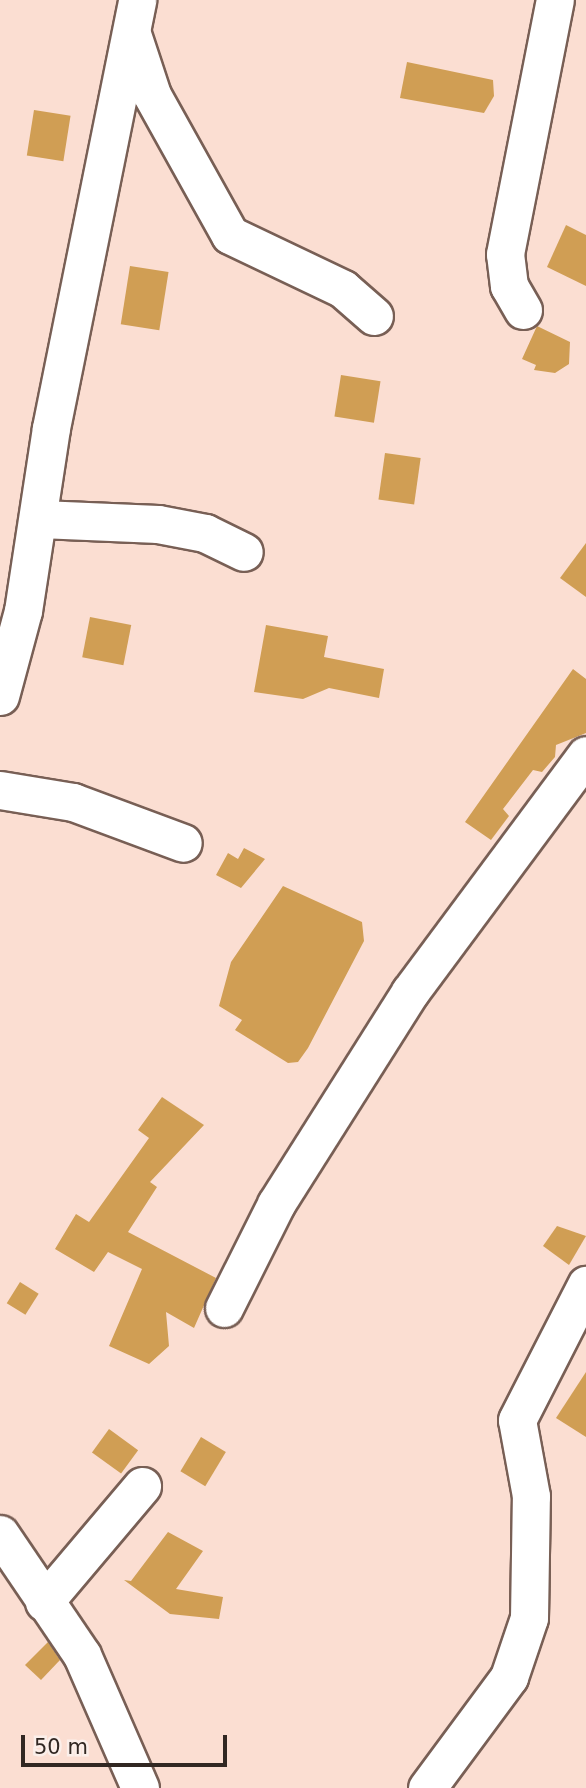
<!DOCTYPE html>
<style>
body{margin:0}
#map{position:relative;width:586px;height:1788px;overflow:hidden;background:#fbded2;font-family:"DejaVu Sans",sans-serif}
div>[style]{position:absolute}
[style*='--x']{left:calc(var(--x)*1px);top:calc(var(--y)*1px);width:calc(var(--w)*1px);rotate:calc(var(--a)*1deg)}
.building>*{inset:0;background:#d09e54;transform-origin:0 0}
.roads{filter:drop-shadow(2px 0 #785f55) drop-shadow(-2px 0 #785f55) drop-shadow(0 2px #785f55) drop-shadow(0 -2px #785f55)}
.minor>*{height:37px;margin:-18.5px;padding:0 18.5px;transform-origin:18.5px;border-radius:18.5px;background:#fff}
span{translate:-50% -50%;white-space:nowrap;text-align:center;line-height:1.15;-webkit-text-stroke:5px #fbefea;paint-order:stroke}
.scale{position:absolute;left:21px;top:1735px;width:206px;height:32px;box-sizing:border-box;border:4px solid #312722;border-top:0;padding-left:9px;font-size:21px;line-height:24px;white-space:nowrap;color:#312722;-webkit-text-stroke:5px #fbefea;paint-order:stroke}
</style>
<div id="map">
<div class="building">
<div style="clip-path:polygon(407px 62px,493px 80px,494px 96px,484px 113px,400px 98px)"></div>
<div style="left:34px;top:110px;width:37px;height:46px;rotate:9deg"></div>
<div style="clip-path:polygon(566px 225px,586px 235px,586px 286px,547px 267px)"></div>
<div style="left:130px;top:266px;width:39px;height:59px;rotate:9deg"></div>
<div style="clip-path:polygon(537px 326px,570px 342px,569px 364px,555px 373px,534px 370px,536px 365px,522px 359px)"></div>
<div style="left:341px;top:375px;width:40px;height:42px;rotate:9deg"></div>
<div style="left:385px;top:453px;width:36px;height:47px;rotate:8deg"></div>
<div style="clip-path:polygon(586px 543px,586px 597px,560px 578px)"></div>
<div style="left:90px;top:617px;width:42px;height:41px;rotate:11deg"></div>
<div style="clip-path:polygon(266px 625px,328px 636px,324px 657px,384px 669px,379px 698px,329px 688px,303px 699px,254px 692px)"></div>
<div style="clip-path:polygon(573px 669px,586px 679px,586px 733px,556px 745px,555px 757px,542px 772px,533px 770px,503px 809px,509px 816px,491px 840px,465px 822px)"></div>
<div style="clip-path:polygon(244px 848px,265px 859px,241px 888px,216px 875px,228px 853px,238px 859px)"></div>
<div style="clip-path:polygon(283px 886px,362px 922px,364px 941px,308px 1048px,298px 1062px,288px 1063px,235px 1030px,242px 1020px,219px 1006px,231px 962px)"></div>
<div style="clip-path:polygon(162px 1097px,204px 1125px,150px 1182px,157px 1187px,128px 1232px,216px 1278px,194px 1328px,166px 1312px,169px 1346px,149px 1364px,109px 1346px,142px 1269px,108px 1252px,94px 1272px,55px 1249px,76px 1214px,89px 1222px,149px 1138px,138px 1130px)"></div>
<div style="clip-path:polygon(557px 1226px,586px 1236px,569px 1265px,543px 1246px)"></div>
<div style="left:20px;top:1282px;width:22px;height:25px;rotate:32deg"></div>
<div style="clip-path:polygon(586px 1372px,586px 1437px,556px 1418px)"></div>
<div style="left:109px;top:1429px;width:36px;height:29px;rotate:36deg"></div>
<div style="left:201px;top:1437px;width:29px;height:40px;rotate:31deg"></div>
<div style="clip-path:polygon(168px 1532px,203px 1551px,176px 1589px,223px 1597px,219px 1619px,170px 1614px,124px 1580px,131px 1581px)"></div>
<div style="clip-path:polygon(48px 1642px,60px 1660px,41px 1680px,25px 1665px)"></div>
</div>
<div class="roads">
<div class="minor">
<div style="--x:132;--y:34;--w:64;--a:71.8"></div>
<div style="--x:152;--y:95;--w:160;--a:60.9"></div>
<div style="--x:230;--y:235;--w:125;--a:25.5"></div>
<div style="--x:343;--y:289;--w:41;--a:41.1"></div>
<div style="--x:523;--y:310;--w:28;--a:-120"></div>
<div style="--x:509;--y:286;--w:32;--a:-97"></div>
<div style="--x:505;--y:254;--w:259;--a:-78.9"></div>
<div style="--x:40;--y:519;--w:118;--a:2.4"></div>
<div style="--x:158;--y:524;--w:48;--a:10.8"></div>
<div style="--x:205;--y:533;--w:43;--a:26"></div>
<div style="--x:0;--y:696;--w:88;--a:-74.9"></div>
<div style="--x:23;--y:611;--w:185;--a:-81.3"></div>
<div style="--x:51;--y:428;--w:437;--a:-78.6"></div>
<div style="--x:0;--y:790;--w:74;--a:9.3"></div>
<div style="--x:73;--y:802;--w:117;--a:20.4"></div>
<div style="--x:224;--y:1308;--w:116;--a:-63.4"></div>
<div style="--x:276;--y:1204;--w:251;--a:-57.7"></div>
<div style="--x:410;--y:992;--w:295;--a:-53.4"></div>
<div style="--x:0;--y:1534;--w:146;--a:55.9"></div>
<div style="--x:82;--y:1655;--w:145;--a:66.4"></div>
<div style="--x:44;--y:1602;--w:152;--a:-49.8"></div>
<div style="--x:427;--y:1788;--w:138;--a:-53.5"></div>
<div style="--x:509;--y:1677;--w:62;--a:-71.3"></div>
<div style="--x:529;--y:1618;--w:122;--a:-89.1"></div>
<div style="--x:531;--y:1496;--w:77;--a:-100.4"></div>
<div style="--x:517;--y:1420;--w:152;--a:-62.9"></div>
</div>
</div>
<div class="scale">50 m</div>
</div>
